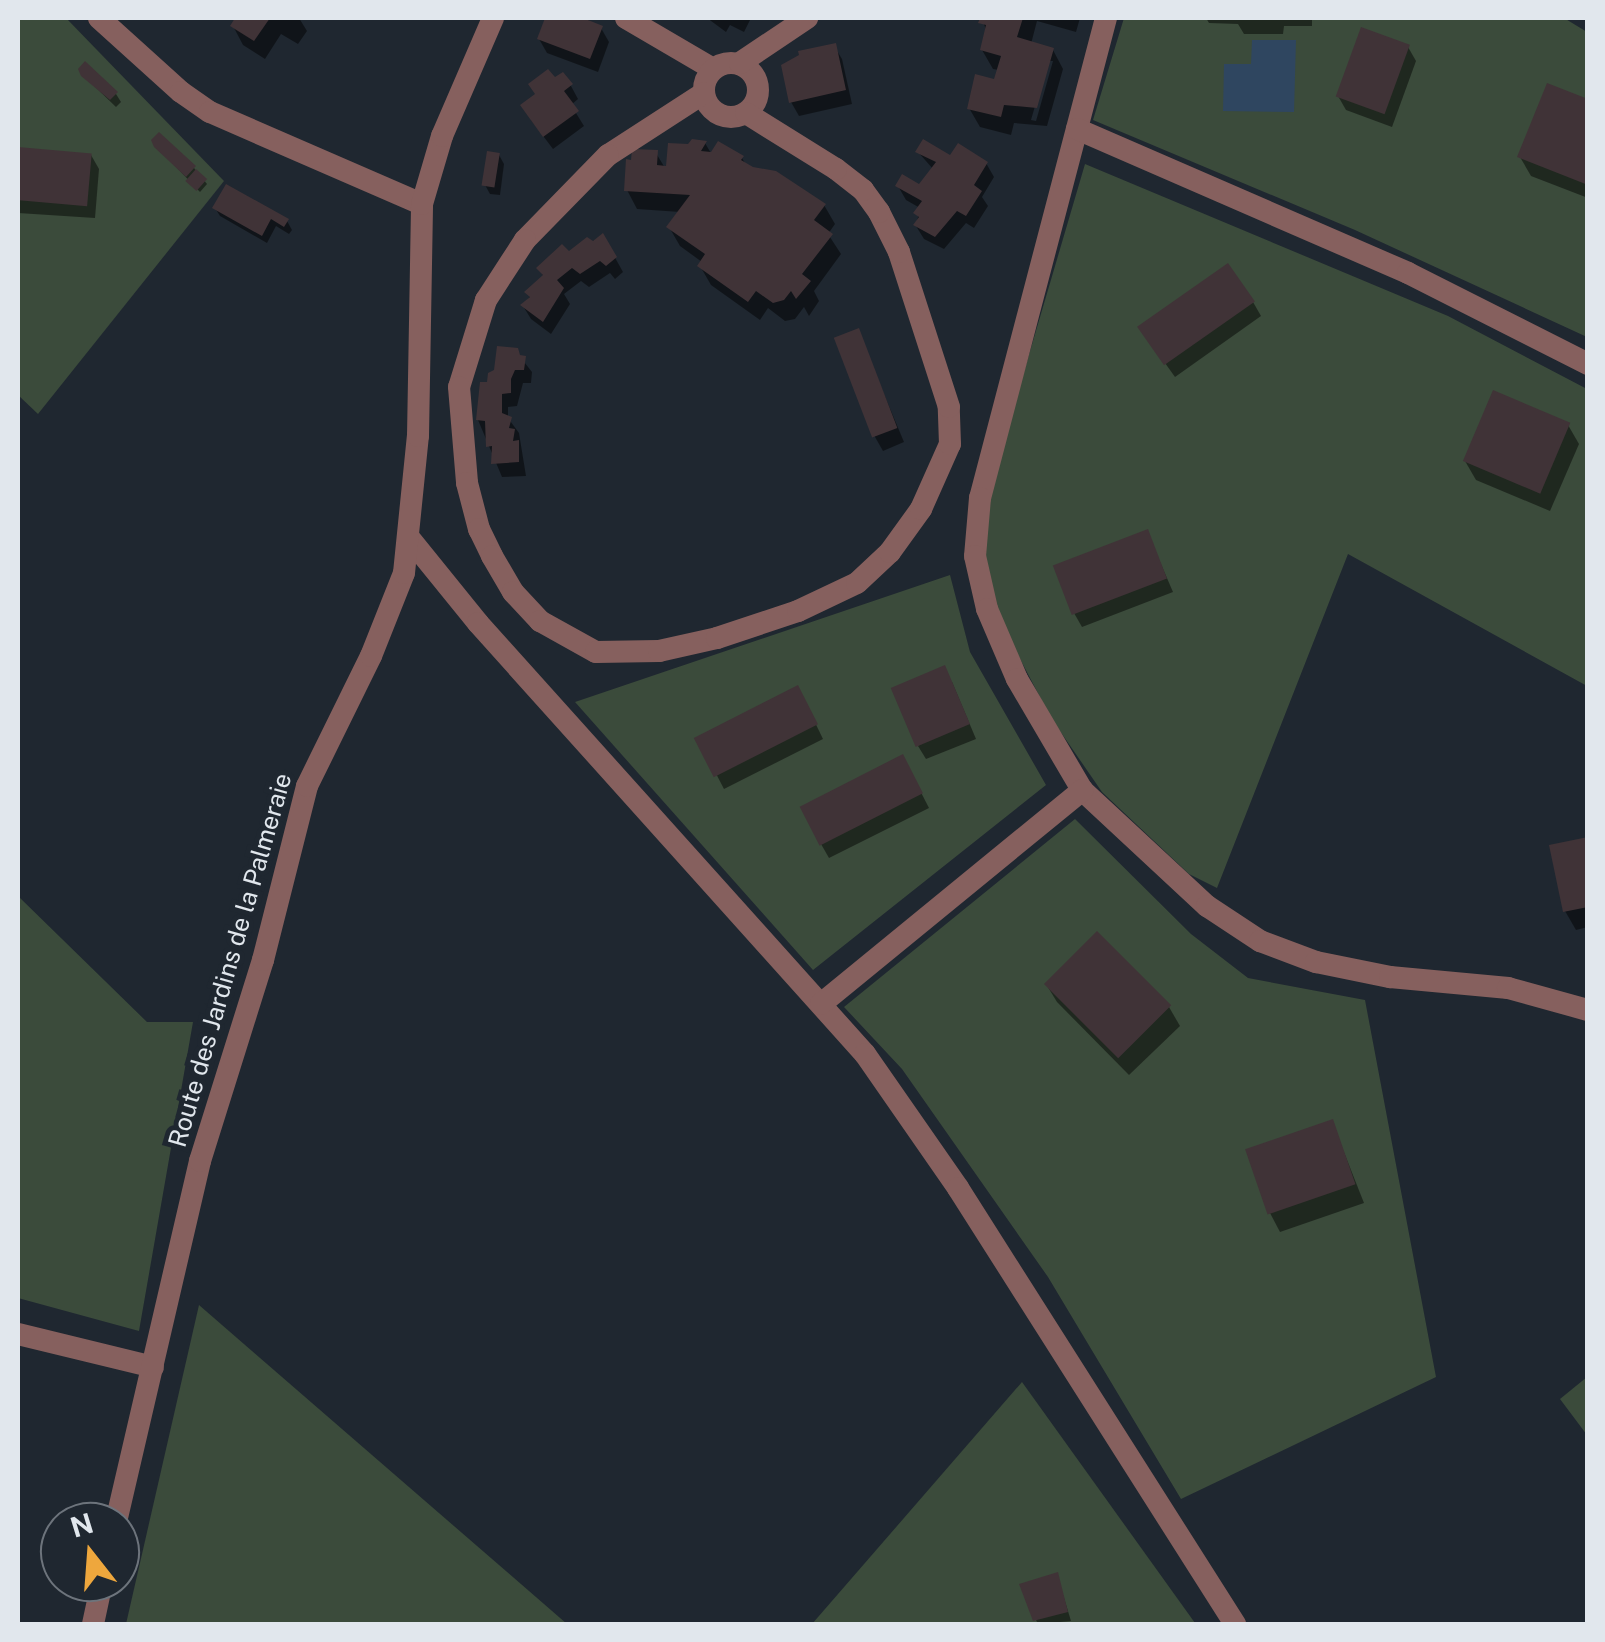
<!DOCTYPE html>
<style>
body{margin:0}
#map{position:relative;width:1605px;height:1642px;overflow:hidden;background:#1f2730;font-family:"Public Sans",sans-serif}
div>[style]{position:absolute}
[style*='--x']{left:calc(var(--x)*1px);top:calc(var(--y)*1px);width:calc(var(--w)*1px);rotate:calc(var(--a)*1deg)}
.green>*{inset:0;background:#3b4b3b}
.water>*{inset:0;background:#2f4660}
.shadow>*{inset:0;background:#0007}
.building>*{inset:0;background:#403337;transform-origin:0 0}
.minor>*{height:22px;margin:-11px;padding:0 11px;transform-origin:11px;border-radius:11px;background:#86605e}
.minor>.ring{margin:-11px;padding:0;box-sizing:content-box;background:none;border:22px solid #86605e;border-radius:50%}
span{translate:-50% -50%;white-space:nowrap;text-align:center;line-height:1.15;-webkit-text-stroke:10px #1f2730;paint-order:stroke}
.street-label{font-size:25px;color:#e1e7ed}
.frame{position:absolute;inset:0;border:20px solid #e1e7ed;pointer-events:none}
.north{position:absolute;left:40px;top:1502px;width:100px;height:100px;box-sizing:border-box;background:#1f2730;border:2px solid #6d747c;border-radius:50%;rotate:343deg;font-size:28px;font-weight:700;line-height:40px;text-align:center;color:#e1e7ed}
.north::after{content:'';display:block;margin:auto;width:35px;height:45px;background:#eea73d;clip-path:polygon(50% 0,100% 100%,50% 72%,0 100%)}
</style>
<div id="map">
<div class="green">
<div style="clip-path:polygon(18px 18px,66px 18px,224px 181px,38px 414px,18px 395px)"></div>
<div style="clip-path:polygon(1124px 18px,1564px 18px,1587px 32px,1587px 337px,1355px 230px,1093px 120px)"></div>
<div style="clip-path:polygon(1085px 164px,1448px 316px,1587px 389px,1587px 686px,1348px 554px,1217px 888px,1189px 874px,1102px 792px,1051px 718px,997px 615px,980px 547px,998px 460px)"></div>
<div style="clip-path:polygon(950px 575px,970px 652px,1046px 785px,813px 970px,575px 702px)"></div>
<div style="clip-path:polygon(1075px 819px,1191px 934px,1248px 978px,1365px 1000px,1436px 1377px,1181px 1499px,1048px 1277px,902px 1069px,844px 1007px)"></div>
<div style="clip-path:polygon(18px 896px,147px 1022px,193px 1022px,139px 1331px,18px 1298px)"></div>
<div style="clip-path:polygon(199px 1305px,567px 1624px,126px 1624px)"></div>
<div style="clip-path:polygon(1587px 1377px,1587px 1435px,1560px 1399px)"></div>
<div style="clip-path:polygon(1022px 1382px,1195px 1623px,812px 1624px)"></div>
</div>
<div class="water">
<div style="clip-path:polygon(1252px 40px,1296px 40px,1294px 112px,1223px 111px,1224px 64px,1251px 64px)"></div>
</div>
<div class="shadow">
<div style="clip-path:polygon(238px 18px,299px 18px,307px 31px,298px 44px,281px 34px,265px 59px,243px 45px,233px 26px)"></div>
<div style="clip-path:polygon(548px 18px,585px 18px,601px 28px,609px 42px,598px 72px,547px 53px,539px 39px)"></div>
<div style="clip-path:polygon(707px 18px,751px 18px,744px 32px,730px 25px,726px 32px)"></div>
<div style="clip-path:polygon(evenodd,982px 18px,1080px 18px,1076px 32px,1037px 21px,1031px 44px,1053px 50px,1063px 69px,1047px 126px,1014px 123px,1011px 135px,980px 127px,969px 108px,996px 82px,999px 70px,993px 69px,982px 50px,987px 33px,982px 18px,1048px 61px,1053px 61px,1036px 121px,1031px 120px,1048px 61px)"></div>
<div style="clip-path:polygon(1206px 18px,1312px 18px,1312px 26px,1284px 26px,1283px 34px,1244px 34px,1238px 24px,1209px 23px)"></div>
<div style="clip-path:polygon(834px 46px,842px 59px,852px 104px,799px 116px,791px 102px)"></div>
<div style="clip-path:polygon(1408px 47px,1416px 61px,1392px 127px,1346px 110px,1338px 96px)"></div>
<div style="clip-path:polygon(86px 78px,116px 94px,121px 102px,116px 107px)"></div>
<div style="clip-path:polygon(554px 81px,571px 86px,578px 99px,571px 105px,584px 126px,553px 149px,531px 120px)"></div>
<div style="clip-path:polygon(1588px 101px,1588px 198px,1531px 176px,1520px 157px)"></div>
<div style="clip-path:polygon(705px 143px,712px 155px,742px 158px,747px 167px,824px 205px,835px 224px,828px 234px,841px 254px,814px 291px,819px 301px,809px 316px,804px 307px,795px 319px,785px 321px,768px 308px,760px 320px,711px 285px,700px 266px,702px 262px,680px 246px,669px 227px,680px 212px,637px 209px,627px 190px,656px 153px,668px 173px)"></div>
<div style="clip-path:polygon(159px 149px,194px 168px,207px 184px,200px 192px)"></div>
<div style="clip-path:polygon(18px 150px,91px 155px,99px 169px,95px 218px,18px 213px)"></div>
<div style="clip-path:polygon(918px 152px,986px 163px,994px 177px,982px 197px,988px 206px,974px 228px,966px 223px,944px 249px,924px 239px,916px 226px,920px 208px,906px 200px,898px 186px,920px 187px,933px 169px)"></div>
<div style="clip-path:polygon(499px 155px,504px 164px,500px 195px,490px 194px,485px 185px)"></div>
<div style="clip-path:polygon(215px 208px,287px 221px,292px 230px,289px 234px,276px 226px,267px 243px,220px 216px)"></div>
<div style="clip-path:polygon(603px 236px,623px 272px,615px 279px,610px 273px,589px 287px,581px 281px,564px 294px,570px 304px,551px 334px,531px 319px,523px 306px,544px 277px,539px 268px)"></div>
<div style="clip-path:polygon(1253px 302px,1261px 316px,1175px 377px,1150px 342px)"></div>
<div style="clip-path:polygon(858px 332px,904px 442px,883px 451px,875px 437px)"></div>
<div style="clip-path:polygon(521px 358px,532px 372px,531px 383px,523px 383px,517px 406px,508px 407px,508px 418px,519px 433px,526px 476px,502px 477px,478px 420px,490px 384px)"></div>
<div style="clip-path:polygon(1568px 425px,1579px 444px,1550px 511px,1476px 480px,1465px 461px)"></div>
<div style="clip-path:polygon(1147px 532px,1173px 592px,1082px 627px,1074px 613px)"></div>
<div style="clip-path:polygon(952px 682px,976px 739px,926px 759px,918px 746px)"></div>
<div style="clip-path:polygon(805px 702px,823px 739px,724px 789px,698px 739px)"></div>
<div style="clip-path:polygon(910px 771px,929px 808px,829px 858px,821px 844px)"></div>
<div style="clip-path:polygon(1588px 840px,1588px 927px,1576px 930px,1565px 911px)"></div>
<div style="clip-path:polygon(1046px 984px,1169px 1007px,1180px 1026px,1129px 1075px,1057px 1002px)"></div>
<div style="clip-path:polygon(1332px 1122px,1364px 1203px,1280px 1232px,1270px 1213px)"></div>
<div style="clip-path:polygon(1057px 1575px,1071px 1621px,1038px 1624px,1036px 1620px)"></div>
</div>
<div class="building">
<div style="clip-path:polygon(235px 18px,270px 18px,254px 41px,230px 26px)"></div>
<div style="clip-path:polygon(545px 18px,583px 18px,603px 26px,590px 59px,537px 39px)"></div>
<div style="clip-path:polygon(980px 18px,1023px 18px,1017px 37px,1054px 48px,1037px 108px,1004px 105px,1001px 117px,967px 109px,975px 74px,994px 79px,1001px 56px,980px 50px,986px 25px,978px 23px)"></div>
<div style="left:1361px;top:27px;width:52px;height:74px;rotate:20deg"></div>
<div style="clip-path:polygon(836px 43px,846px 90px,789px 103px,781px 65px,799px 55px,798px 51px)"></div>
<div style="clip-path:polygon(85px 61px,118px 92px,110px 100px,81px 76px,78px 69px)"></div>
<div style="clip-path:polygon(548px 69px,555px 77px,563px 72px,573px 84px,564px 91px,579px 111px,543px 137px,520px 105px,535px 94px,528px 84px)"></div>
<div style="clip-path:polygon(1547px 83px,1588px 99px,1588px 185px,1517px 157px)"></div>
<div style="clip-path:polygon(159px 132px,196px 166px,186px 177px,154px 147px,151px 140px)"></div>
<div style="clip-path:polygon(692px 139px,707px 141px,701px 151px,711px 152px,718px 141px,744px 156px,741px 160px,753px 167px,776px 171px,826px 204px,814px 220px,833px 234px,802px 274px,811px 281px,796px 299px,791px 291px,784px 300px,773px 303px,756px 291px,748px 302px,697px 266px,705px 254px,666px 227px,690px 195px,624px 191px,626px 159px,631px 160px,632px 149px,658px 150px,657px 165px,666px 166px,668px 143px,688px 144px)"></div>
<div style="clip-path:polygon(923px 139px,950px 155px,958px 143px,988px 162px,974px 185px,982px 191px,966px 216px,957px 211px,935px 237px,913px 225px,919px 217px,913px 213px,922px 201px,895px 186px,902px 174px,919px 184px,936px 162px,915px 152px)"></div>
<div style="left:18px;top:147px;width:74px;height:53px;rotate:5deg"></div>
<div style="left:487px;top:151px;width:13px;height:35px;rotate:9deg"></div>
<div style="left:196px;top:169px;width:15px;height:16px;rotate:42deg"></div>
<div style="clip-path:polygon(226px 184px,289px 219px,284px 227px,271px 219px,262px 236px,212px 208px)"></div>
<div style="clip-path:polygon(603px 233px,617px 257px,606px 266px,600px 261px,580px 274px,572px 268px,557px 280px,564px 288px,543px 322px,520px 305px,530px 297px,524px 292px,543px 275px,536px 268px,562px 244px,569px 251px,587px 237px,593px 241px)"></div>
<div style="left:1228px;top:263px;width:47px;height:111px;rotate:55deg"></div>
<div style="left:859px;top:328px;width:107px;height:27px;rotate:69deg"></div>
<div style="clip-path:polygon(497px 346px,518px 348px,520px 355px,526px 356px,524px 370px,515px 370px,511px 379px,511px 393px,502px 394px,502px 413px,512px 417px,509px 428px,515px 429px,513px 441px,519px 440px,519px 462px,491px 464px,492px 446px,486px 447px,485px 421px,476px 420px,480px 382px,487px 382px,488px 373px,494px 370px)"></div>
<div style="left:1493px;top:390px;width:84px;height:77px;rotate:23deg"></div>
<div style="left:1148px;top:529px;width:53px;height:102px;rotate:69deg"></div>
<div style="left:945px;top:665px;width:64px;height:59px;rotate:67deg"></div>
<div style="left:798px;top:685px;width:44px;height:117px;rotate:63deg"></div>
<div style="left:903px;top:754px;width:44px;height:116px;rotate:63deg"></div>
<div style="clip-path:polygon(1588px 837px,1588px 907px,1563px 912px,1549px 845px)"></div>
<div style="left:1097px;top:931px;width:105px;height:75px;rotate:45deg"></div>
<div style="left:1333px;top:1119px;width:69px;height:93px;rotate:71deg"></div>
<div style="clip-path:polygon(1058px 1572px,1068px 1612px,1033px 1621px,1019px 1584px)"></div>
</div>
<div class="minor">
<div style="--x:99;--y:18;--w:110;--a:42.1"></div>
<div style="--x:181;--y:92;--w:35;--a:35"></div>
<div style="--x:210;--y:112;--w:231;--a:23.5"></div>
<div style="--x:626;--y:18;--w:101;--a:30.4"></div>
<div style="--x:1106;--y:18;--w:496;--a:104.7"></div>
<div style="--x:980;--y:498;--w:58;--a:94.9"></div>
<div style="--x:975;--y:556;--w:54;--a:77.2"></div>
<div style="--x:987;--y:609;--w:76;--a:66.8"></div>
<div style="--x:1017;--y:679;--w:129;--a:59.6"></div>
<div style="--x:1082;--y:790;--w:171;--a:42.9"></div>
<div style="--x:1207;--y:906;--w:64;--a:33.4"></div>
<div style="--x:1260;--y:941;--w:60;--a:20.6"></div>
<div style="--x:1316;--y:962;--w:76;--a:11.5"></div>
<div style="--x:1390;--y:977;--w:119;--a:5.3"></div>
<div style="--x:1508;--y:988;--w:83;--a:15.4"></div>
<div class="ring" style="left:704px;top:63px;width:32px;height:32px"></div>
<div style="--x:740;--y:63;--w:81;--a:-33.9"></div>
<div style="--x:704;--y:93;--w:114;--a:147.1"></div>
<div style="--x:608;--y:155;--w:119;--a:134.3"></div>
<div style="--x:525;--y:240;--w:72;--a:123"></div>
<div style="--x:486;--y:300;--w:91;--a:107.2"></div>
<div style="--x:459;--y:387;--w:96;--a:85.2"></div>
<div style="--x:467;--y:483;--w:48;--a:75.4"></div>
<div style="--x:479;--y:529;--w:30;--a:64"></div>
<div style="--x:492;--y:556;--w:42;--a:59.7"></div>
<div style="--x:513;--y:592;--w:40;--a:47"></div>
<div style="--x:540;--y:621;--w:64;--a:29"></div>
<div style="--x:596;--y:652;--w:63;--a:-0.9"></div>
<div style="--x:659;--y:651;--w:59;--a:-12.6"></div>
<div style="--x:717;--y:638;--w:85;--a:-18.4"></div>
<div style="--x:798;--y:611;--w:65;--a:-25.4"></div>
<div style="--x:857;--y:583;--w:45;--a:-43.2"></div>
<div style="--x:890;--y:552;--w:53;--a:-54.2"></div>
<div style="--x:921;--y:509;--w:71;--a:-66"></div>
<div style="--x:950;--y:444;--w:37;--a:-92"></div>
<div style="--x:949;--y:407;--w:163;--a:-107.9"></div>
<div style="--x:899;--y:252;--w:45;--a:-116.6"></div>
<div style="--x:879;--y:212;--w:27;--a:-126"></div>
<div style="--x:863;--y:190;--w:34;--a:-142"></div>
<div style="--x:836;--y:169;--w:106;--a:-148.1"></div>
<div style="--x:1077;--y:129;--w:361;--a:23.5"></div>
<div style="--x:1408;--y:273;--w:202;--a:26.8"></div>
<div style="--x:410;--y:539;--w:108;--a:51"></div>
<div style="--x:478;--y:623;--w:579;--a:48.08"></div>
<div style="--x:865;--y:1054;--w:163;--a:55.2"></div>
<div style="--x:958;--y:1188;--w:517;--a:57.57"></div>
<div style="--x:821;--y:1004;--w:338;--a:-39.3"></div>
<div style="--x:18;--y:1334;--w:139;--a:13.7"></div>
<div style="--x:116;--y:1522;--w:371;--a:-76.9"></div>
<div style="--x:200;--y:1161;--w:211;--a:-72.6"></div>
<div style="--x:263;--y:960;--w:179;--a:-75.8"></div>
<div style="--x:307;--y:786;--w:145;--a:-63.8"></div>
<div style="--x:371;--y:656;--w:89;--a:-68.3"></div>
<div style="--x:404;--y:573;--w:138;--a:-84.2"></div>
<div style="--x:418;--y:436;--w:232;--a:-89"></div>
<div style="--x:422;--y:204;--w:71;--a:-73.6"></div>
<div style="--x:442;--y:136;--w:129;--a:-66.6"></div>
<div style="--x:93;--y:1624;--w:43;--a:-77.9"></div>
</div>
<div class="street-label">
<span style="left:230px;top:960px;rotate:-74deg">Route des Jardins de la Palmeraie</span>
</div>
<div class="frame"></div>
<div class="north">N</div>
</div>
